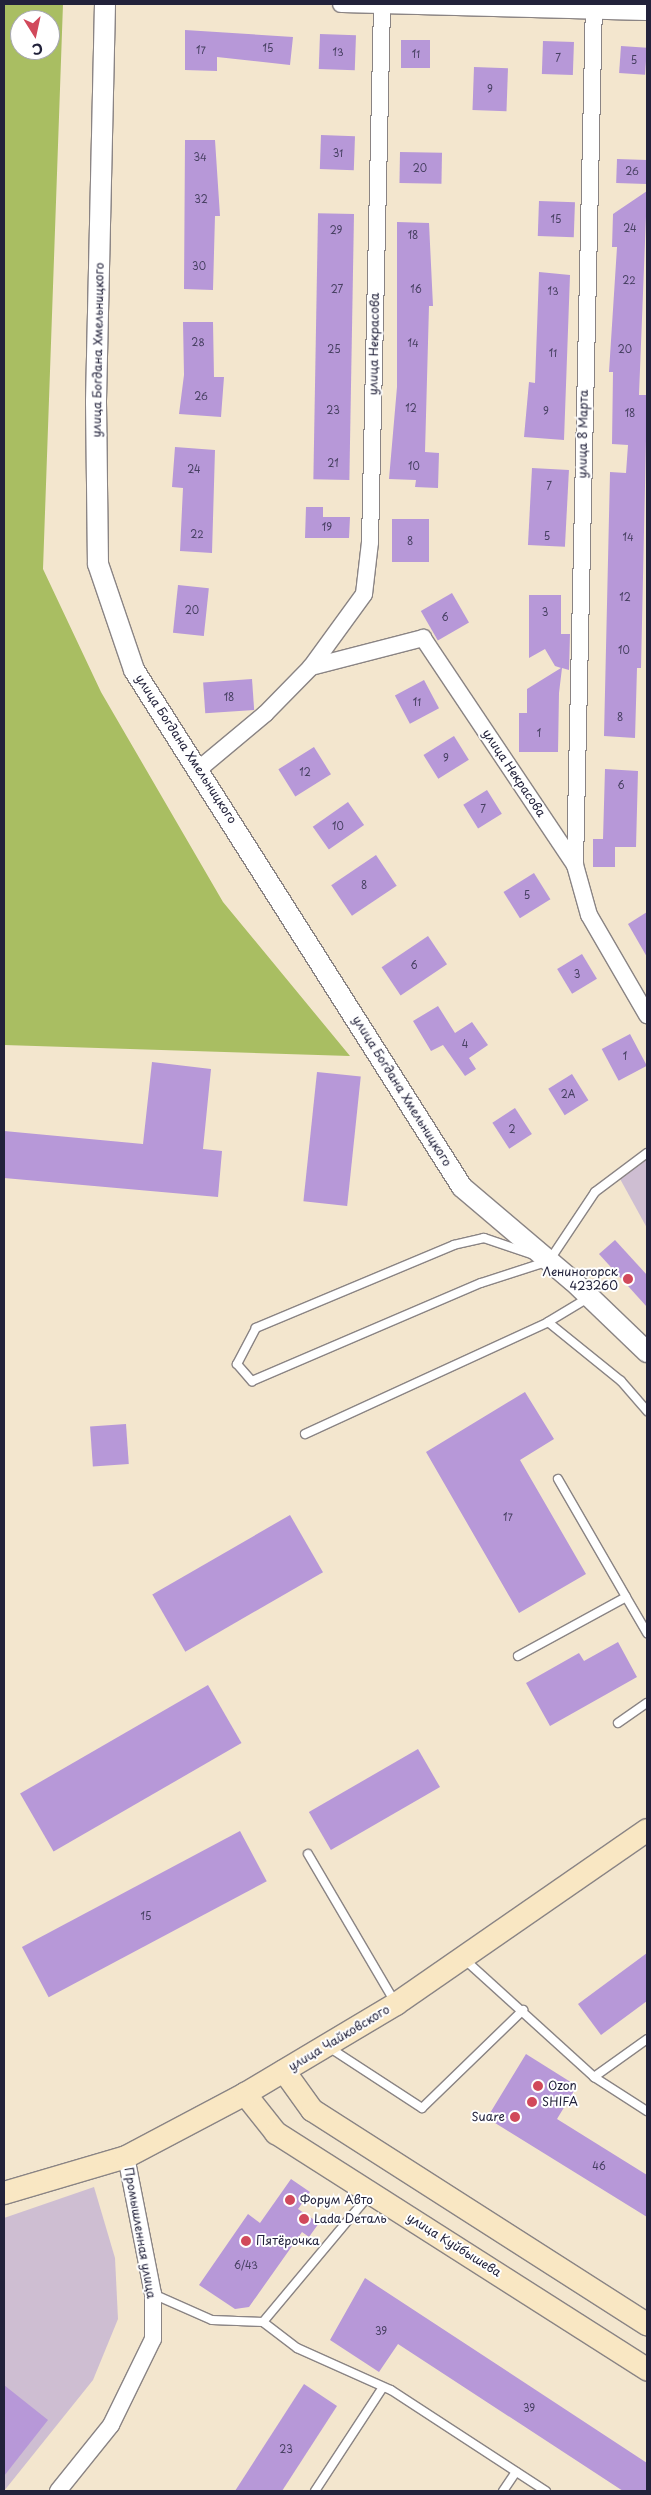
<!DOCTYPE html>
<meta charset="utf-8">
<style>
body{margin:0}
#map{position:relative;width:651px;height:2495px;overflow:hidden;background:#f3e6ce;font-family:"Playpen Sans",sans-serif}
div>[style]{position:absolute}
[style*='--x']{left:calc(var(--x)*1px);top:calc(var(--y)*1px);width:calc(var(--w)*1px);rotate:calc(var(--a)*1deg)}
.industrial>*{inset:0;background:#cebed2}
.green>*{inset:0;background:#a9be62}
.building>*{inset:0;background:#b798d8;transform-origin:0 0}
.roads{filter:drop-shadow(1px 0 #8a8484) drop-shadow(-1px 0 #8a8484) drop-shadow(0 1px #8a8484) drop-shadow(0 -1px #8a8484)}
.service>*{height:8px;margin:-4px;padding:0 4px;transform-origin:4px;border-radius:4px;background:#fff}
.minor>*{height:16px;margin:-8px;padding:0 8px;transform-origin:8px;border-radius:8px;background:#fff}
.tertiary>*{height:20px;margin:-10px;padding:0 10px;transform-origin:10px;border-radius:10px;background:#fff}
.secondary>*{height:22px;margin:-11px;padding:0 11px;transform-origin:11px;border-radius:11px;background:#f9e7c3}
.dots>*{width:14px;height:14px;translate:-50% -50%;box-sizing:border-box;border:2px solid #fff;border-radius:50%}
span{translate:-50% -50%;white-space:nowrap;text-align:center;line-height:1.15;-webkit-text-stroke:4px #fff;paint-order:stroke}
.number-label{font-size:10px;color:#474062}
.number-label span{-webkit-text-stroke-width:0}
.street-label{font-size:12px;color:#22223b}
.poi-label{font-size:12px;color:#22223b}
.right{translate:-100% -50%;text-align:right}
.left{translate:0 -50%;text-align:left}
.frame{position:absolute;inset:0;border:5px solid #22223b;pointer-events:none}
.north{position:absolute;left:10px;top:10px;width:50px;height:50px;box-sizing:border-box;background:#fff;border:1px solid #a7a7b1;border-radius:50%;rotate:170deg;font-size:14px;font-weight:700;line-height:20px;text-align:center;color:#22223b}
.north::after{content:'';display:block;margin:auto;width:18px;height:22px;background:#d1495b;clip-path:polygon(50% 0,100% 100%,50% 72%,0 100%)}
</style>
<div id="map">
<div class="industrial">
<div style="clip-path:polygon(647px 1159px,647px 1228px,619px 1177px)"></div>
<div style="clip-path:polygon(94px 2187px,115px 2258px,118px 2319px,93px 2380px,4px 2491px,4px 2218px)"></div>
</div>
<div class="green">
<div style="clip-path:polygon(evenodd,4px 4px,63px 4px,43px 569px,101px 692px,223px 902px,350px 1056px,4px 1045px,4px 4px,20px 20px,50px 20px,50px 50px,20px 50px,20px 20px)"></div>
</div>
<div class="building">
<div style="clip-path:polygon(185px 30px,293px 37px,290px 65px,217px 57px,217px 71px,185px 70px)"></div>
<div style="left:320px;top:34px;width:36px;height:35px;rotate:2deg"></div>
<div style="left:401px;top:40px;width:29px;height:28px"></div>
<div style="left:543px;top:41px;width:31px;height:33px;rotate:2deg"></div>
<div style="left:621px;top:46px;width:26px;height:27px;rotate:4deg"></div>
<div style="left:474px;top:67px;width:34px;height:43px;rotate:2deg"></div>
<div style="left:321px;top:135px;width:34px;height:34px;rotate:2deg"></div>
<div style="clip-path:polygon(185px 140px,215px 140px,220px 216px,215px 216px,213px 290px,184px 289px)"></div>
<div style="left:400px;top:152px;width:42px;height:31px;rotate:1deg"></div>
<div style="left:617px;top:159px;width:30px;height:24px;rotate:2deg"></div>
<div style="clip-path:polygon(647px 191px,639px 395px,647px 395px,641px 668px,637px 668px,635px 738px,604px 736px,610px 472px,626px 473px,628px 445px,612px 444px,613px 372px,609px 372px,617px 247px,612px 247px,613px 214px)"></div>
<div style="left:539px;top:201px;width:36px;height:35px;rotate:2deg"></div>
<div style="left:354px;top:214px;width:266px;height:36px;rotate:91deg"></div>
<div style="clip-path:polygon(397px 222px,429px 223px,433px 306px,429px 306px,425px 452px,439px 453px,438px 488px,415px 487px,416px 480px,389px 479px,397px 387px)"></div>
<div style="clip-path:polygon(539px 272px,570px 275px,564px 440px,524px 437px,529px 382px,535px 383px)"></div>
<div style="clip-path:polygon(183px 322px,213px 322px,214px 377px,224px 377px,221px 417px,179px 414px,184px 375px)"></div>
<div style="clip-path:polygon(175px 447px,215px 450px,212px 553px,180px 551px,183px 488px,172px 487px)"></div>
<div style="left:532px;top:468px;width:37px;height:77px;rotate:3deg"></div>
<div style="clip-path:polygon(306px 507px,323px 507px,323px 517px,350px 517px,349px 538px,305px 538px)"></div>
<div style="left:392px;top:519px;width:37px;height:43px"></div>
<div style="left:178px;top:585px;width:31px;height:48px;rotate:6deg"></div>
<div style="left:452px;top:593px;width:34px;height:36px;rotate:60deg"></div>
<div style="clip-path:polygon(529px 595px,561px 595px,561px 634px,570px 634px,569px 670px,562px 668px,559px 693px,558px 752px,519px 752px,519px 713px,527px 713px,527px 689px,561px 668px,555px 666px,545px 649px,529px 658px)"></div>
<div style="left:252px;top:679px;width:31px;height:49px;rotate:86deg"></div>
<div style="left:424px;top:680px;width:32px;height:33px;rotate:62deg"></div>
<div style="left:454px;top:736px;width:28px;height:36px;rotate:58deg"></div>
<div style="left:314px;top:747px;width:32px;height:42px;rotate:58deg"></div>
<div style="clip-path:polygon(605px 769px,638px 771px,636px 847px,615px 847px,615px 867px,593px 867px,593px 839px,603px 839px)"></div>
<div style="left:487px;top:790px;width:28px;height:28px;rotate:58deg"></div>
<div style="left:348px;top:802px;width:28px;height:43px;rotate:55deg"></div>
<div style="left:376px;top:855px;width:37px;height:54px;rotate:56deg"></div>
<div style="left:534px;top:873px;width:31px;height:36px;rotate:58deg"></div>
<div style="clip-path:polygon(647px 912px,647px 957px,628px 924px)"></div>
<div style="left:428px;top:936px;width:34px;height:56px;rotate:56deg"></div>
<div style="left:582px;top:954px;width:29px;height:29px;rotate:59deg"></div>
<div style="clip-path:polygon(438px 1006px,455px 1033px,472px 1022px,488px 1045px,469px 1058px,476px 1069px,465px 1076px,443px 1045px,431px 1051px,413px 1021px)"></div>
<div style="left:630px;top:1034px;width:36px;height:32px;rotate:62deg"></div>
<div style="clip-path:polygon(152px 1062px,211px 1069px,203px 1149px,222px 1151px,218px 1197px,4px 1178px,4px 1131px,143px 1144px)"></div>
<div style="left:317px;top:1072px;width:44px;height:130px;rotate:6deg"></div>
<div style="left:572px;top:1074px;width:31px;height:28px;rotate:58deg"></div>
<div style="left:515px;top:1108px;width:31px;height:27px;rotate:57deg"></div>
<div style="clip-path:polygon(615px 1240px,647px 1275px,647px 1307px,599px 1254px)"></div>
<div style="clip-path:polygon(525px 1392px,554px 1439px,520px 1460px,586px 1574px,519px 1613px,426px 1452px)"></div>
<div style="left:126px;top:1424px;width:40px;height:36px;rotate:86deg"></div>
<div style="left:290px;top:1515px;width:66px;height:159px;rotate:60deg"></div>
<div style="clip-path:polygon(618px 1642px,637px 1677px,550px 1726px,526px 1683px,579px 1653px,584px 1661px)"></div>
<div style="left:208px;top:1685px;width:67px;height:217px;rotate:60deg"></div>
<div style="left:418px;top:1749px;width:44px;height:126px;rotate:60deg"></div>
<div style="left:240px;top:1831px;width:57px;height:247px;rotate:62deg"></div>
<div style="clip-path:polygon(647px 1953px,647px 2001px,601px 2035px,578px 2004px)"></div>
<div style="clip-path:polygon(526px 2054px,577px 2086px,557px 2119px,647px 2175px,647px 2217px,487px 2118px)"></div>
<div style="clip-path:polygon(291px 2179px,310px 2192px,298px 2209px,319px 2223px,309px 2237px,302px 2232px,249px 2307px,235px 2309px,199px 2285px,248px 2214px,260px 2223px)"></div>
<div style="clip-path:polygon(365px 2278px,647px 2463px,647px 2491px,623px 2491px,398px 2344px,379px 2372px,330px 2340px)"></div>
<div style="clip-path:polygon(304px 2384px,337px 2406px,282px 2491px,235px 2491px)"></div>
<div style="clip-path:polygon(4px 2385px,48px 2420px,4px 2476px)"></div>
</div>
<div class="roads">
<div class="service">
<div style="--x:531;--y:1254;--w:50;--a:-161.2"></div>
<div style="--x:484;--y:1238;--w:31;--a:167"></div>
<div style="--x:454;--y:1245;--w:215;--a:157.3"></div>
<div style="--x:256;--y:1328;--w:41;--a:117.8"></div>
<div style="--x:237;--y:1364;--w:23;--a:49"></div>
<div style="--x:252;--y:1381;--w:249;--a:-23.2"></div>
<div style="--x:481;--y:1283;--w:71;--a:-17.9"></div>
<div style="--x:549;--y:1261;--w:83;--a:-56.3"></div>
<div style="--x:595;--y:1192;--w:65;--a:-36.9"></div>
<div style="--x:548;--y:1322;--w:94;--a:38.9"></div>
<div style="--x:621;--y:1381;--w:40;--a:49"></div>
<div style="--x:305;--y:1434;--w:268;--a:-24.7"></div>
<div style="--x:548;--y:1322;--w:47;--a:-31"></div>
<div style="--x:558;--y:1479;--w:136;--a:60"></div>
<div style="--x:518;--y:1656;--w:123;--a:-28.6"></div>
<div style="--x:626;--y:1597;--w:42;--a:59.7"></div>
<div style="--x:618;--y:1723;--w:35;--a:-35"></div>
<div style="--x:308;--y:1854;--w:172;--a:59.6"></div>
<div style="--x:464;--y:1959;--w:176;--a:42.2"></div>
<div style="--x:594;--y:2077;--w:63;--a:32.7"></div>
<div style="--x:330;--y:2048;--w:110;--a:33.1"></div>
<div style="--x:422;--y:2108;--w:141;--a:-44.1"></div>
<div style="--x:594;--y:2077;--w:65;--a:-35.6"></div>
<div style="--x:153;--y:2294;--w:64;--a:23.8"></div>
<div style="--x:212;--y:2320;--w:51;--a:2.2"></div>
<div style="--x:263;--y:2322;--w:43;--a:37.4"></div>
<div style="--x:297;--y:2348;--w:103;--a:24.1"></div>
<div style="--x:391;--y:2390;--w:185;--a:33.1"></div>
<div style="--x:263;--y:2322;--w:167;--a:-50.1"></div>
<div style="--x:315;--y:2491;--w:124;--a:-56.8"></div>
<div style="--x:503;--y:2491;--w:23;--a:-56"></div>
</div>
<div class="minor">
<div style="--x:341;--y:4;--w:306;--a:1.5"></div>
<div style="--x:311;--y:667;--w:116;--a:-14.5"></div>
<div style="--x:423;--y:638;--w:273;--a:56.2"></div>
<div style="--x:575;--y:865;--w:52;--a:74.4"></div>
<div style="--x:589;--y:915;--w:116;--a:59.9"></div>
<div style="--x:199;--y:769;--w:86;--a:-39.8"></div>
<div style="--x:265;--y:714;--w:66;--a:-45.6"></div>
<div style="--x:311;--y:667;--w:90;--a:-54"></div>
<div style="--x:364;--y:594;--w:52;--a:-83.4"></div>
<div style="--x:370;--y:542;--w:538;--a:-88.72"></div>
<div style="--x:575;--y:865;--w:861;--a:-88.74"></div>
<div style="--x:58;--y:2491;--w:85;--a:-51.2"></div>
<div style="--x:111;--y:2425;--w:96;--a:-64"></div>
<div style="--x:153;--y:2339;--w:45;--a:-90"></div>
<div style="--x:153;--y:2294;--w:140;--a:-101.1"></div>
</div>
<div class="tertiary">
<div style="--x:105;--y:4;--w:398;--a:91.3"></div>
<div style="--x:96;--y:402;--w:162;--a:89.3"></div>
<div style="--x:98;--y:564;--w:112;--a:71.2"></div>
<div style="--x:134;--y:670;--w:612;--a:57.61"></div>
<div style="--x:462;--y:1187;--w:145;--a:40.3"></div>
<div style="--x:573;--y:1281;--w:103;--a:43.8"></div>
</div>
<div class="secondary">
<div style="--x:284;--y:2071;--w:48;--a:54.3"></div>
<div style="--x:312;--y:2110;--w:398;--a:32.6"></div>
<div style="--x:245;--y:2094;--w:50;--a:51.5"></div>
<div style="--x:276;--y:2133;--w:440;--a:32.5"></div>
<div style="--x:4;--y:2193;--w:127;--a:-16.4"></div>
<div style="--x:126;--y:2157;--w:135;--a:-27.9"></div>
<div style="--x:245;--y:2094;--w:176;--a:-30.8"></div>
<div style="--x:396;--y:2004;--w:305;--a:-34.7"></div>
</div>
</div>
<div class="dots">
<div style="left:628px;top:1279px;background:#d1495b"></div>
<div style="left:538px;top:2086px;background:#d1495b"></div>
<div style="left:532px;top:2102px;background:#d1495b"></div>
<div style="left:515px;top:2117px;background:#d1495b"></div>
<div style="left:290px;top:2200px;background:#d1495b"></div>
<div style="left:304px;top:2219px;background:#d1495b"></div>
<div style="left:246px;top:2241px;background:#d1495b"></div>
</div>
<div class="number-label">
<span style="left:268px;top:48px">15</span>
<span style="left:201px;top:50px">17</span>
<span style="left:338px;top:52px">13</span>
<span style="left:416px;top:54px">11</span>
<span style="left:558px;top:58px">7</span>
<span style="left:634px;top:60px">5</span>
<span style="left:490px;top:89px">9</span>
<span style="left:338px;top:153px">31</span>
<span style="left:200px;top:157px">34</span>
<span style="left:420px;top:168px">20</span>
<span style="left:632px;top:171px">26</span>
<span style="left:201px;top:199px">32</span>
<span style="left:556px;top:219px">15</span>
<span style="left:630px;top:228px">24</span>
<span style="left:336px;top:230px">29</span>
<span style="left:413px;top:235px">18</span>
<span style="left:199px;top:266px">30</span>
<span style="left:629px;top:280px">22</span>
<span style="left:337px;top:289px">27</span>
<span style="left:416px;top:289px">16</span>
<span style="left:553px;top:291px">13</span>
<span style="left:198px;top:342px">28</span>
<span style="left:413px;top:343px">14</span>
<span style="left:334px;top:349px">25</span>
<span style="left:625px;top:349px">20</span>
<span style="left:553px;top:353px">11</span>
<span style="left:201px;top:396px">26</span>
<span style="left:411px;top:408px">12</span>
<span style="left:333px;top:410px">23</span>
<span style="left:546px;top:411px">9</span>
<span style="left:630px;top:413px">18</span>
<span style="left:333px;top:463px">21</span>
<span style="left:414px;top:466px">10</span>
<span style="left:194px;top:469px">24</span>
<span style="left:549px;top:486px">7</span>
<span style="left:327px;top:527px">19</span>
<span style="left:197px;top:534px">22</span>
<span style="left:547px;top:536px">5</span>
<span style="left:628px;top:537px">14</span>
<span style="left:410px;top:541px">8</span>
<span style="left:625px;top:597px">12</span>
<span style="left:192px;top:610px">20</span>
<span style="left:545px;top:612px">3</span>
<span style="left:445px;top:617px">6</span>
<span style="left:624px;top:650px">10</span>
<span style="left:229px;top:697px">18</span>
<span style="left:417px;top:702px">11</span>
<span style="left:620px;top:717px">8</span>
<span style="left:539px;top:733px">1</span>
<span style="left:446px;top:758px">9</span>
<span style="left:305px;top:772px">12</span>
<span style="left:621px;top:785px">6</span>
<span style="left:483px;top:809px">7</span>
<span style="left:338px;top:826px">10</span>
<span style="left:364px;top:885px">8</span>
<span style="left:527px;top:895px">5</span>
<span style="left:414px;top:965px">6</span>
<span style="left:577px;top:974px">3</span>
<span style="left:465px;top:1044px">4</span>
<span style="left:625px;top:1056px">1</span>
<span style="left:568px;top:1094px">2А</span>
<span style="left:512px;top:1129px">2</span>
<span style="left:508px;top:1517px">17</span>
<span style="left:146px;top:1916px">15</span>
<span style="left:599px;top:2166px">46</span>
<span style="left:246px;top:2265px">6/43</span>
<span style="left:381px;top:2331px">39</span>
<span style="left:529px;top:2408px">39</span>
<span style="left:286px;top:2449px">23</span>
</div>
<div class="street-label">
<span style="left:374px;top:344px;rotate:-89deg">улица Некрасова</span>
<span style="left:98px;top:350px;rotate:-89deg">улица Богдана Хмельницкого</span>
<span style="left:583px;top:434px;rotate:-89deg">улица 8 Марта</span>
<span style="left:186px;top:749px;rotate:57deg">улица Богдана Хмельницкого</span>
<span style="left:514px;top:773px;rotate:56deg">улица Некрасова</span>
<span style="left:402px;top:1091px;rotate:58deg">улица Богдана Хмельницкого</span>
<span style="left:339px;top:2038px;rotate:-31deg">улица Чайковского</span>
<span style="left:140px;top:2233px;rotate:80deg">Промышленная улица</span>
<span style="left:454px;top:2245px;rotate:32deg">улица Куйбышева</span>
</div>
<div class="poi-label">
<span class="right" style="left:618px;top:1279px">Лениногорск<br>423260</span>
<span class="left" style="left:548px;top:2086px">Ozon</span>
<span class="left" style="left:542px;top:2102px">SHIFA</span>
<span class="right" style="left:505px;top:2117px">Suare</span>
<span class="left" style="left:300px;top:2200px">Форум Авто</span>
<span class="left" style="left:314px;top:2219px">Lada Dеталь</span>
<span class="left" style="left:256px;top:2241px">Пятёрочка</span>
</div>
<div class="frame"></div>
<div class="north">С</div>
</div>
